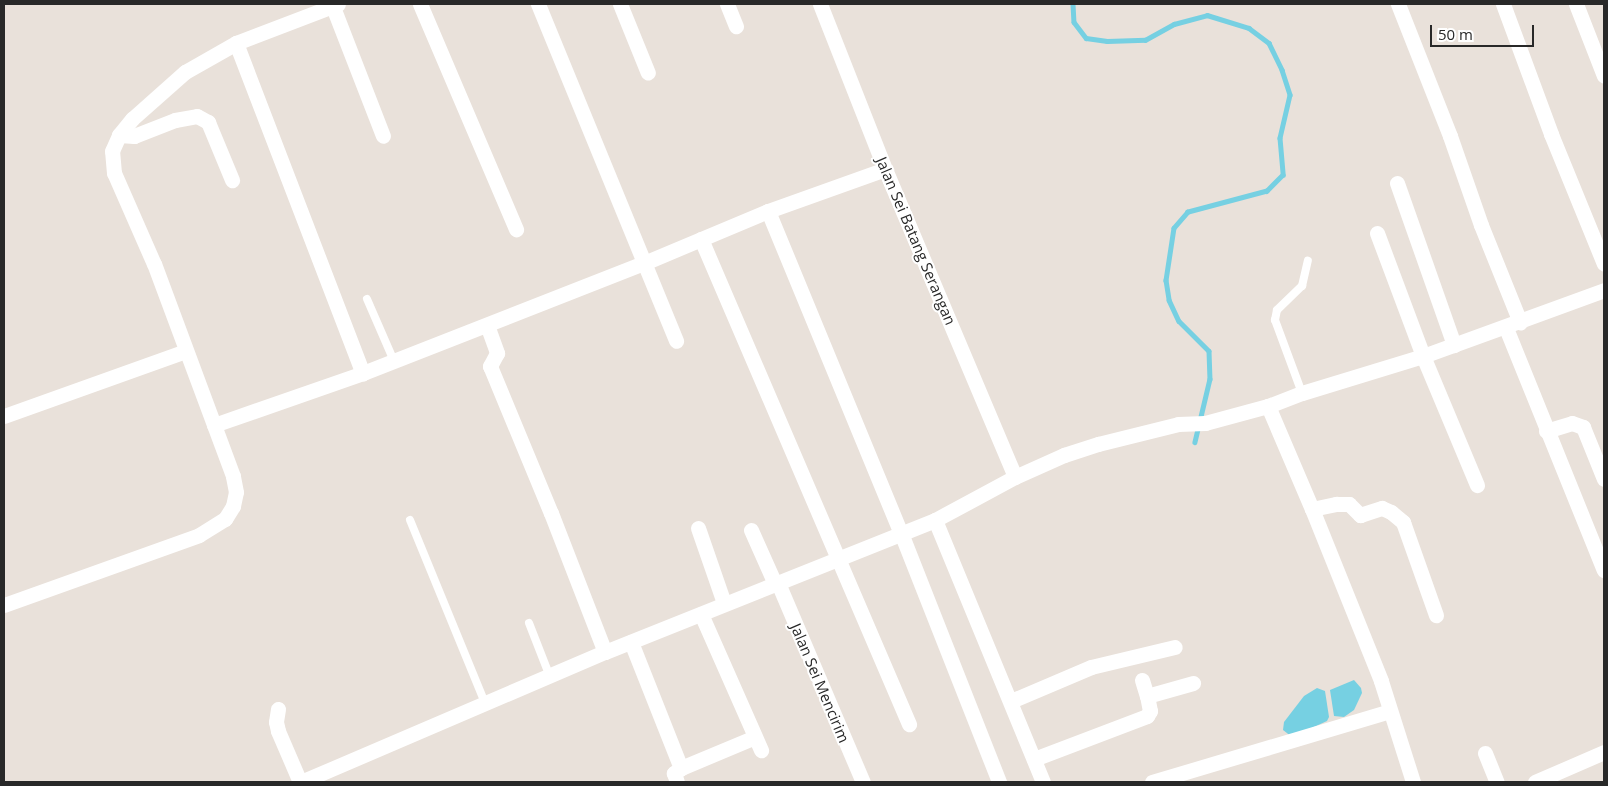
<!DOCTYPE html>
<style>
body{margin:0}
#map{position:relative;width:1608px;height:786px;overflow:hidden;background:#e9e1da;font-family:"Open Sans",sans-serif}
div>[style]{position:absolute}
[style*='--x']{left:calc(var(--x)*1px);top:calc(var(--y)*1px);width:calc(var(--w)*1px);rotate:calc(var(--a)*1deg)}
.water>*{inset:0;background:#76d0e2}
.stream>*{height:4.5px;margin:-2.25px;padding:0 2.25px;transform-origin:2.25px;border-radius:2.25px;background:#76d0e2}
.service>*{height:8px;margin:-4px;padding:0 4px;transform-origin:4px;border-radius:4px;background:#fff}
.minor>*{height:15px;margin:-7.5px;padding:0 7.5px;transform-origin:7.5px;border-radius:7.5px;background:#fff}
span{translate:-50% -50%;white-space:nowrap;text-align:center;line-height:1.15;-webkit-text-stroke:4px #fff;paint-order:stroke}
.street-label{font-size:15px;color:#282828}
.frame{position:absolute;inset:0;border:5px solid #282828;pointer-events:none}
.scale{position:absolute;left:1430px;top:25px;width:104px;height:22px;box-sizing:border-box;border:2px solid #282828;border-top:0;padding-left:6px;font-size:15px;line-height:18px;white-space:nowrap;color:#282828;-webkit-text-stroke:4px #fff;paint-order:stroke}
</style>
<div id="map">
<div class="water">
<div style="clip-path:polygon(1354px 680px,1361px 688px,1362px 693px,1354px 710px,1344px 717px,1334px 716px,1330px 690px)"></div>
<div style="clip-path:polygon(1317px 688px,1325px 691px,1329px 717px,1327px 721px,1292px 737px,1283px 730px,1284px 722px,1304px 696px)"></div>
</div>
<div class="stream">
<div style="--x:1073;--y:4;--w:18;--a:87"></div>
<div style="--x:1074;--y:22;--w:20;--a:53"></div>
<div style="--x:1086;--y:38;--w:21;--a:8"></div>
<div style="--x:1107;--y:41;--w:38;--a:-2"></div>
<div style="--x:1145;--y:40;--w:33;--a:-29"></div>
<div style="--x:1174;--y:24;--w:34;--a:-15"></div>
<div style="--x:1207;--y:15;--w:44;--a:17.2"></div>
<div style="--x:1249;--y:28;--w:25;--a:37"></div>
<div style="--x:1269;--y:43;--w:30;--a:64"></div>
<div style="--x:1282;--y:70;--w:26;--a:72"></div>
<div style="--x:1290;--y:95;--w:44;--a:103.1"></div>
<div style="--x:1280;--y:138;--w:37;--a:85"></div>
<div style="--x:1283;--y:175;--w:23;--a:135"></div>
<div style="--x:1267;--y:191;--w:82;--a:165.1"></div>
<div style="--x:1188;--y:212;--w:21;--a:131"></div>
<div style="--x:1174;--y:228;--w:53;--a:98.7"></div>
<div style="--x:1166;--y:280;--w:20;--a:81"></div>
<div style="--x:1169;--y:300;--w:23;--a:65"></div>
<div style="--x:1179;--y:321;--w:42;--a:45"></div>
<div style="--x:1209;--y:351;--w:28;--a:88"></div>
<div style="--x:1210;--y:379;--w:65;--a:103.4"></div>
</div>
<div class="service">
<div style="--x:367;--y:299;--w:68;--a:66.5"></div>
<div style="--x:1302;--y:393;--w:78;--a:-110.3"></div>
<div style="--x:1275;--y:320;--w:10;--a:-79"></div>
<div style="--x:1277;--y:310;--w:35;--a:-44"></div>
<div style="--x:1302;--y:286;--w:26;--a:-77"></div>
<div style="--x:410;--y:520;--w:198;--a:67.7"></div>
<div style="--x:529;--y:623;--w:58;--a:68.7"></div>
</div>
<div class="minor">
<div style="--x:420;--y:4;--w:245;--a:66.9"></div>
<div style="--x:538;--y:4;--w:364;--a:67.7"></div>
<div style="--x:620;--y:4;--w:74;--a:67.9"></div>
<div style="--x:727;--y:4;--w:24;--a:68"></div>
<div style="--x:820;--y:4;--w:177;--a:68.5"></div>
<div style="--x:885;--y:169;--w:334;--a:67.1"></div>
<div style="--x:1398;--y:4;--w:142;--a:68.5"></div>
<div style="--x:1450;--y:136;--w:94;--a:70.8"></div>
<div style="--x:1481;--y:225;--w:105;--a:68.1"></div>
<div style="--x:1503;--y:4;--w:139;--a:69.7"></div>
<div style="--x:1551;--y:134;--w:140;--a:67.8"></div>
<div style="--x:1576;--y:4;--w:77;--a:68.7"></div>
<div style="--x:333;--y:7;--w:138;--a:68.8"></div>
<div style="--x:236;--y:43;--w:354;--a:69"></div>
<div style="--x:119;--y:135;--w:15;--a:4"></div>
<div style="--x:134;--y:136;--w:44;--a:-21.3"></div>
<div style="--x:175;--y:120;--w:22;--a:-10"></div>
<div style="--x:197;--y:116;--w:13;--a:29"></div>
<div style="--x:208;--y:122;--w:63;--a:67.5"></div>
<div style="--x:1397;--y:183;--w:172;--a:70.6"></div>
<div style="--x:768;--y:211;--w:348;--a:67.6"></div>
<div style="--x:901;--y:533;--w:268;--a:68.5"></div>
<div style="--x:1377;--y:233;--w:131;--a:69.5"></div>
<div style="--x:1423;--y:356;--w:140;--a:67.3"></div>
<div style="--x:701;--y:239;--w:528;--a:66.79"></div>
<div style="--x:487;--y:325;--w:30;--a:70"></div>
<div style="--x:497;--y:353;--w:15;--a:118"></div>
<div style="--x:490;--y:366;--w:159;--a:67.5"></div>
<div style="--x:551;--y:513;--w:149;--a:68.8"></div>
<div style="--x:1506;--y:328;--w:261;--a:68"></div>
<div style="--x:1268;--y:406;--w:112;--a:66.9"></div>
<div style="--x:1312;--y:509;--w:185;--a:68.1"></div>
<div style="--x:1381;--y:681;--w:106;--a:72.4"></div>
<div style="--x:4;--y:416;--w:193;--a:-19.7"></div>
<div style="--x:214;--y:425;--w:158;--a:-19.2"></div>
<div style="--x:363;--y:373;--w:302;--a:-21.4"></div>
<div style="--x:644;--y:263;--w:134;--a:-22.8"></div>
<div style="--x:768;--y:211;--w:124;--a:-19.7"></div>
<div style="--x:1546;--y:431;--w:27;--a:-17"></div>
<div style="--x:1572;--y:423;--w:12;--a:20"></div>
<div style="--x:1583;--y:427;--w:56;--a:68"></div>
<div style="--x:1312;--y:509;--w:25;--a:-12"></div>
<div style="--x:1336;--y:504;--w:13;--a:0"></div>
<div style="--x:1349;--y:504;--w:16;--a:45"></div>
<div style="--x:1360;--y:515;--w:23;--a:-18"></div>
<div style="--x:1382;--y:508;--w:10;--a:24"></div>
<div style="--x:1391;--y:512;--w:16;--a:40"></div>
<div style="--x:1403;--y:522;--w:99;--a:70.5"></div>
<div style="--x:935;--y:520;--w:283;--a:67.6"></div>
<div style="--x:698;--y:528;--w:79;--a:70.9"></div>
<div style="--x:751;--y:530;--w:59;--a:66"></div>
<div style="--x:778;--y:583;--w:216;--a:66.9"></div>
<div style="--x:4;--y:605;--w:207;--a:-19.7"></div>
<div style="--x:199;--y:535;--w:31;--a:-32"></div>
<div style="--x:225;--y:519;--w:15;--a:-58"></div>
<div style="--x:233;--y:506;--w:14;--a:-78"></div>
<div style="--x:236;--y:492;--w:16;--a:-101"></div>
<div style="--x:233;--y:476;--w:226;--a:-110.4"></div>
<div style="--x:154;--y:264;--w:99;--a:-113.7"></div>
<div style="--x:114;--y:173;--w:22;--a:-95"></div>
<div style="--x:112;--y:151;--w:17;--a:-66"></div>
<div style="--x:119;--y:135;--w:21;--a:-51"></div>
<div style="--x:132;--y:119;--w:71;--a:-41.6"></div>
<div style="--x:185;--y:72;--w:59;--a:-29.6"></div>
<div style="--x:236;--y:43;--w:109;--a:-20.9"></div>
<div style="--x:701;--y:614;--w:149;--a:66.2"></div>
<div style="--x:631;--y:642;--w:136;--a:68.4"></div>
<div style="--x:681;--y:768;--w:9;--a:144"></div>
<div style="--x:674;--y:773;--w:9;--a:72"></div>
<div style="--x:1142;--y:680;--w:17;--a:73"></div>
<div style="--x:1011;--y:701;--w:87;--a:-23"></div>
<div style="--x:1091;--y:667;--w:86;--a:-13.4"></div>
<div style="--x:278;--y:709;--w:13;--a:99"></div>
<div style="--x:276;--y:722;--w:9;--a:77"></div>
<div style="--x:278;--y:731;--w:56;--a:66.7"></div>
<div style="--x:1485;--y:753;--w:31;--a:68"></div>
<div style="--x:1034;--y:759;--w:121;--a:-20.8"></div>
<div style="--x:1147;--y:716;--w:6;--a:-59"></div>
<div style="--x:1150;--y:711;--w:15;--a:-101"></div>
<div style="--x:1147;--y:696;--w:48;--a:-15.8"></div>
<div style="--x:681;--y:768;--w:80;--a:-22.7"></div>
<div style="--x:301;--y:782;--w:331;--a:-23.2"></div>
<div style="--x:605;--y:652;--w:355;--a:-21.8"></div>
<div style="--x:935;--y:520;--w:91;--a:-28.3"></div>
<div style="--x:1015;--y:477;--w:54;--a:-24.2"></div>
<div style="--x:1064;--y:455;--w:36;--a:-18"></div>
<div style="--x:1098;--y:444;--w:82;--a:-14"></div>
<div style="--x:1178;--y:424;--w:27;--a:-2"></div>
<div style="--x:1205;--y:423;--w:65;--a:-15.1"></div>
<div style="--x:1268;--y:406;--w:36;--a:-21"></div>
<div style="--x:1302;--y:393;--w:127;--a:-17"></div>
<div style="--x:1423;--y:356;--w:193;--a:-20"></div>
<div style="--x:1152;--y:782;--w:248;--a:-16.6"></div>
<div style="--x:1535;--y:782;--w:75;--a:-23.5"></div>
</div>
<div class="street-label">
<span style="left:916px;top:241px;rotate:67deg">Jalan Sei Batang Serangan</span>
<span style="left:820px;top:683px;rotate:67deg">Jalan Sei Mencirim</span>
</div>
<div class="frame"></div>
<div class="scale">50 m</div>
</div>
